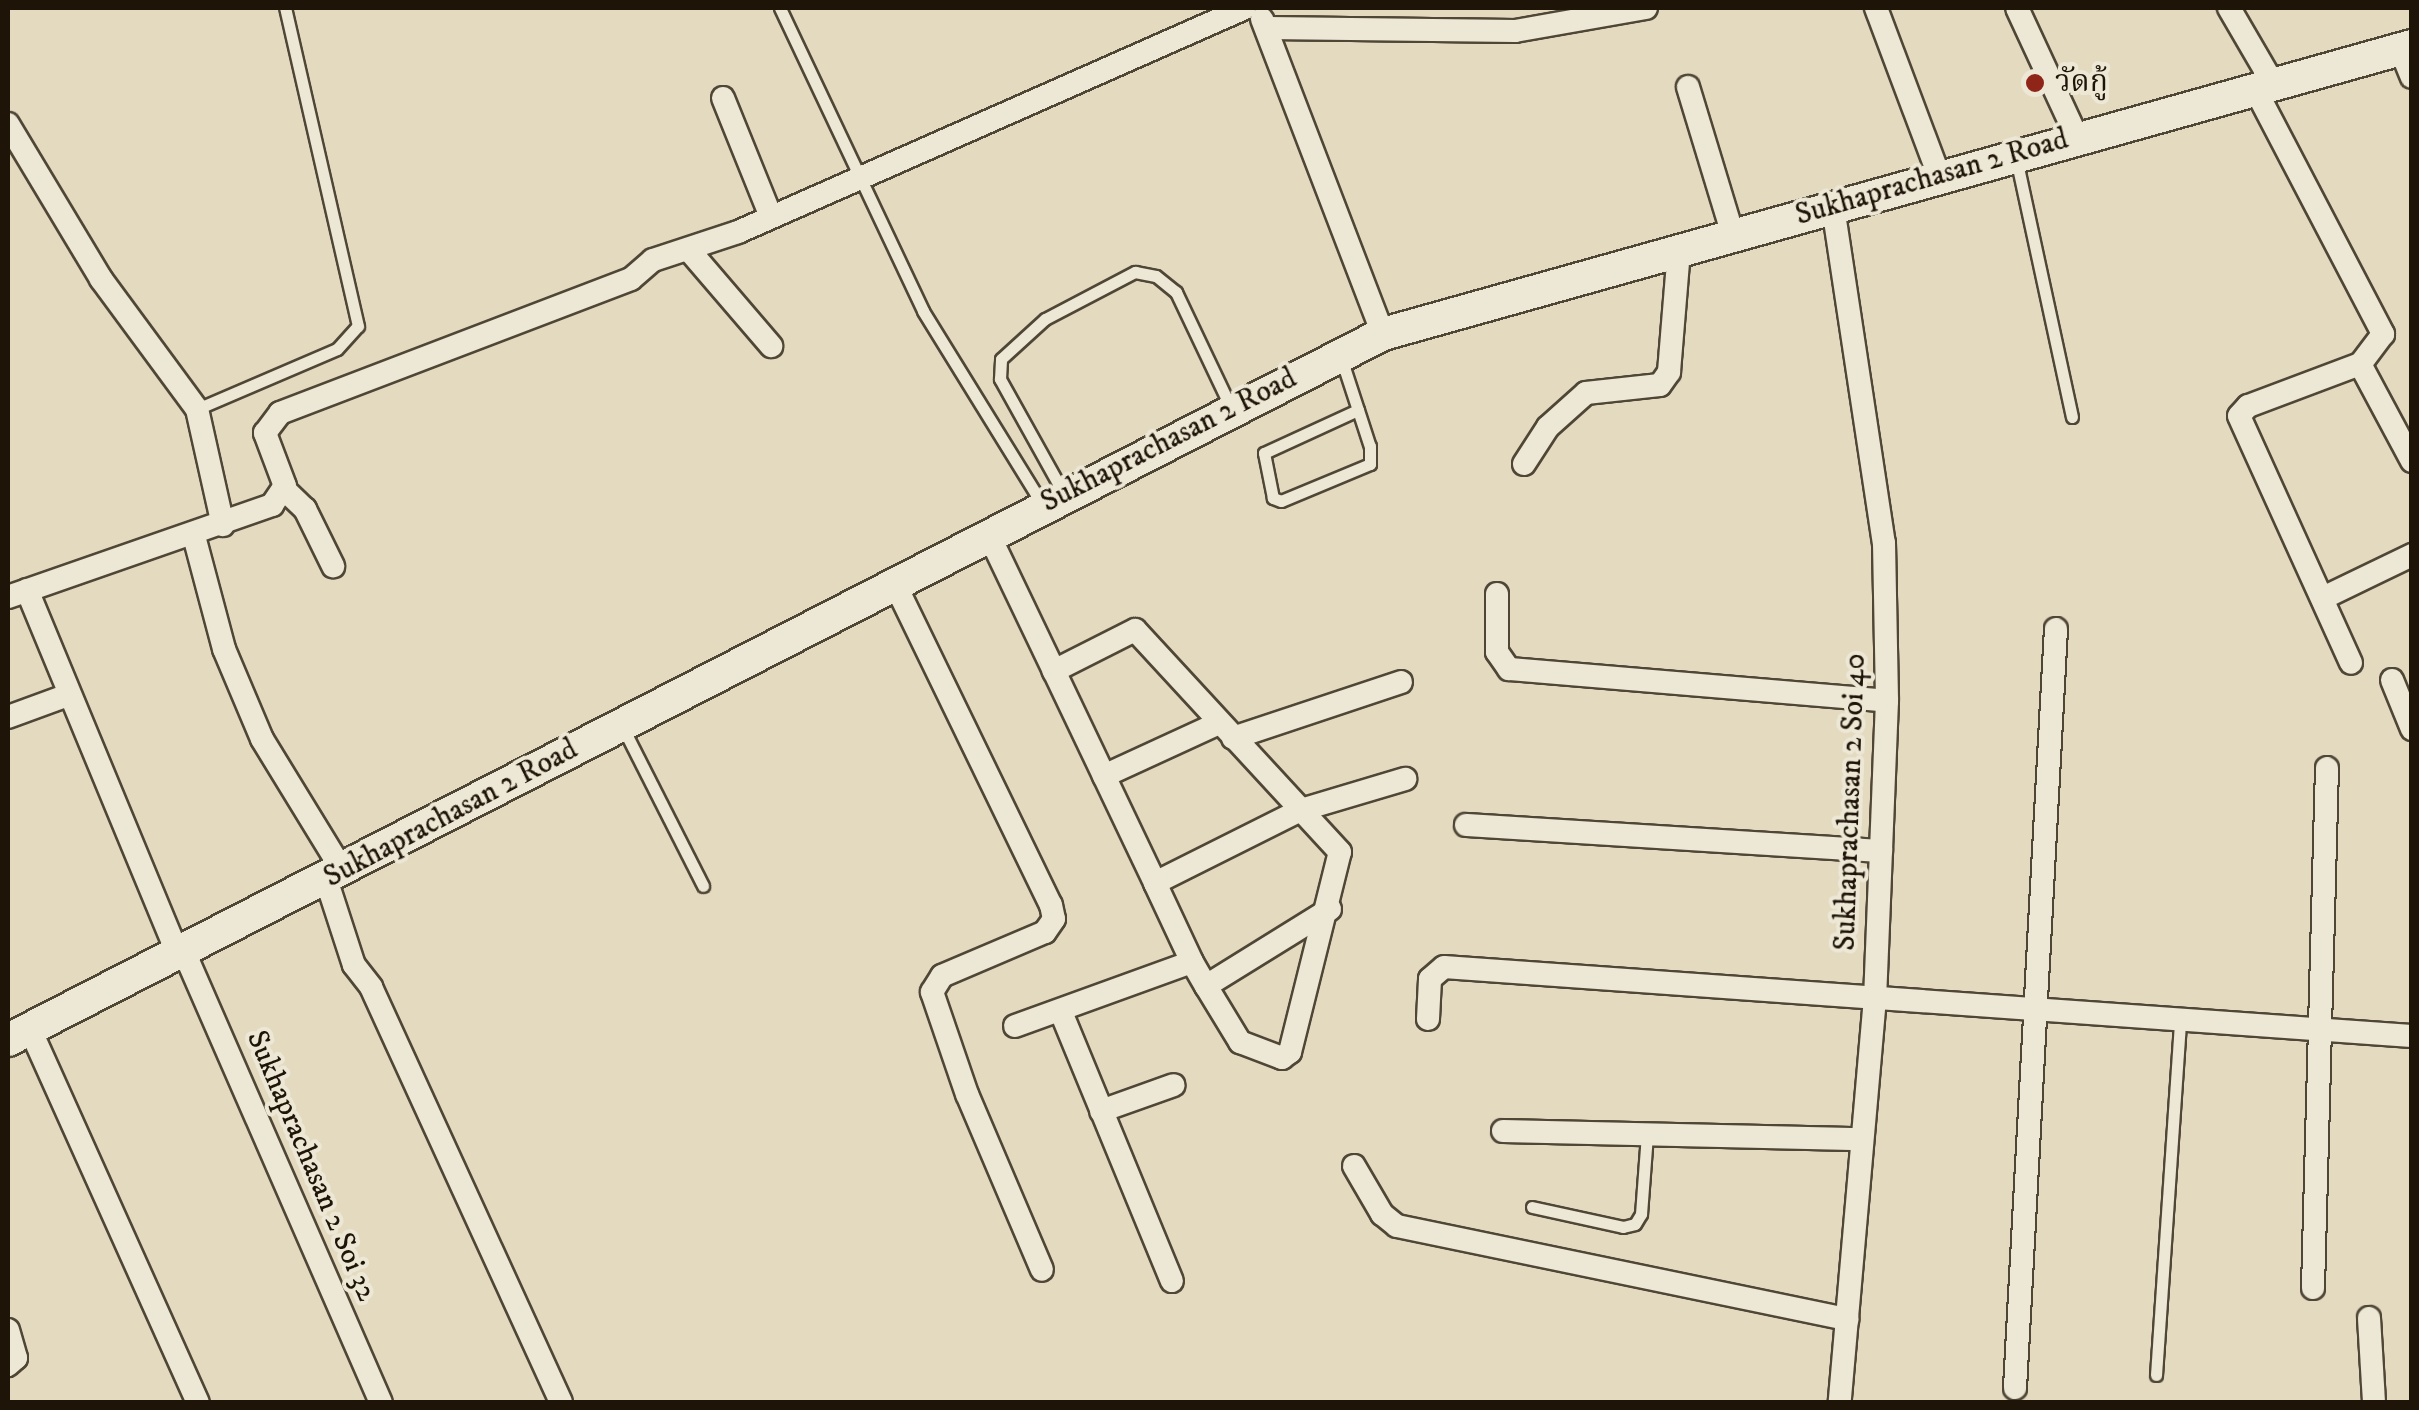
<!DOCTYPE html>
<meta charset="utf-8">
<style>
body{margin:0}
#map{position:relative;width:2419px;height:1410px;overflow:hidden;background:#e4dac0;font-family:"IM FELL DW Pica","Noto Serif Thai",serif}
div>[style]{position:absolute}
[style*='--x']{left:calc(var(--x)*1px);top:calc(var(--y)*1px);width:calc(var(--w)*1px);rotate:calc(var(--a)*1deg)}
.roads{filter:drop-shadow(2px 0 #504636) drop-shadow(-2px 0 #504636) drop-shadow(0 2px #504636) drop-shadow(0 -2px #504636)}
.lane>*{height:11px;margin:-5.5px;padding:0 5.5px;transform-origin:5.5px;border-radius:5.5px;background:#ede7d6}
.street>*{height:22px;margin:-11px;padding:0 11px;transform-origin:11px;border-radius:11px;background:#ede7d6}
.secondary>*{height:32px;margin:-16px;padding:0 16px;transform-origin:16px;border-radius:16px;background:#ede7d6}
.dots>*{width:28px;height:28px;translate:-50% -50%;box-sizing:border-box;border:5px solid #ede7d6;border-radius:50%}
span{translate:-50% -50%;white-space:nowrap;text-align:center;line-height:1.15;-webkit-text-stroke:8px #ede7d6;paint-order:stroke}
.poi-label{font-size:30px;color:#1e1408}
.left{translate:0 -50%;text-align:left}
.street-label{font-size:30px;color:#1e1408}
.frame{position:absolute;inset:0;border:10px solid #1e1408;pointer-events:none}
</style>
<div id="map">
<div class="roads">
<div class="lane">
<div style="--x:780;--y:8;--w:335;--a:64.7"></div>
<div style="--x:923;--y:311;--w:228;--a:58.3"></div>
<div style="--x:2016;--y:158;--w:265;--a:77.8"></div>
<div style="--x:1342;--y:361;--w:52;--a:71.9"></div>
<div style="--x:1358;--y:410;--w:38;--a:72"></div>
<div style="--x:1370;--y:446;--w:18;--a:90"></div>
<div style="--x:1370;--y:464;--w:96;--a:157.4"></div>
<div style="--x:1281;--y:501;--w:9;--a:-159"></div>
<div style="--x:1273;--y:498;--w:46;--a:-101.3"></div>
<div style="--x:1264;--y:453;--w:103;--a:-24.6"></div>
<div style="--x:197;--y:409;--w:152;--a:-23.2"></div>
<div style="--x:337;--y:349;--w:31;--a:-48"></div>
<div style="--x:358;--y:326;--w:326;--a:-102.9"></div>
<div style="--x:1064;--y:494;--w:132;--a:-119.1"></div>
<div style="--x:1000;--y:379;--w:20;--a:-87"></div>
<div style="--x:1001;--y:359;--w:59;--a:-42.3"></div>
<div style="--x:1045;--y:319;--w:102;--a:-27.6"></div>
<div style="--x:1135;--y:272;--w:21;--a:11"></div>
<div style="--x:1156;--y:276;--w:26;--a:39"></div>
<div style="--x:1176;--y:292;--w:128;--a:64.6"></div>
<div style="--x:623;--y:728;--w:177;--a:63.1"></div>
<div style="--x:1532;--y:1207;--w:93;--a:12.4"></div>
<div style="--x:1623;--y:1227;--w:12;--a:-14"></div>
<div style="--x:1635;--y:1224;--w:12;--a:-59"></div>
<div style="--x:1641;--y:1214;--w:80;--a:-85.7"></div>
<div style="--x:2156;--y:1375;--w:355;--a:-86.1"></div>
</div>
<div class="street">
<div style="--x:1876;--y:8;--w:179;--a:69.4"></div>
<div style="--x:2017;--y:8;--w:142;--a:65.1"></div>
<div style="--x:2229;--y:8;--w:86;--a:59.8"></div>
<div style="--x:1262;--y:19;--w:337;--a:69"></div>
<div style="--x:1268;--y:28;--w:247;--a:0.7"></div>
<div style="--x:1515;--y:31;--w:133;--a:-10"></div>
<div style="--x:2400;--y:48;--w:31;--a:68"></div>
<div style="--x:1688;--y:87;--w:155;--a:73.1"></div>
<div style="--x:2254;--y:87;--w:279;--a:62.4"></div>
<div style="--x:2383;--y:334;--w:38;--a:127"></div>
<div style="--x:2360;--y:364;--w:120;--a:159.4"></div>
<div style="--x:2248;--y:406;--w:13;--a:132"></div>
<div style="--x:2239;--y:416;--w:271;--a:65.6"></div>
<div style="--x:723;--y:98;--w:128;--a:68"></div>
<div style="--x:8;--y:124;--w:181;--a:59"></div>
<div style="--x:101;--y:279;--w:162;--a:53.6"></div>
<div style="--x:197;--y:409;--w:119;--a:77.4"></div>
<div style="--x:1833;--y:207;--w:340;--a:81.4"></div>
<div style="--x:1884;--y:543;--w:158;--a:88.9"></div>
<div style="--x:1887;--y:701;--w:297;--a:92.3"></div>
<div style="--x:1875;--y:998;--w:406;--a:95"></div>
<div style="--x:688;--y:249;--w:128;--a:49.4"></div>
<div style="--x:2360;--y:364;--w:110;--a:61.8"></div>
<div style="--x:1524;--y:464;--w:44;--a:-57"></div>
<div style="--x:1548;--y:427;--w:51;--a:-41.8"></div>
<div style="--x:1586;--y:393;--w:74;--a:-6.2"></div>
<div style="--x:1660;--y:385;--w:16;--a:-55"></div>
<div style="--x:1669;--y:372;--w:122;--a:-85.3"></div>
<div style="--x:285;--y:490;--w:28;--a:44"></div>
<div style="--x:305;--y:509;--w:64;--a:63.8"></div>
<div style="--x:988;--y:533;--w:153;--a:64.4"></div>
<div style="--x:1054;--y:671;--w:235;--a:64.5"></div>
<div style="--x:1155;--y:883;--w:87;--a:64.9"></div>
<div style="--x:1192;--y:962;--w:28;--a:60"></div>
<div style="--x:1206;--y:986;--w:66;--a:58.7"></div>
<div style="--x:1240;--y:1042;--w:45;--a:20.9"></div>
<div style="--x:1282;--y:1058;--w:10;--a:-37"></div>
<div style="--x:1290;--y:1052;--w:206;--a:-76"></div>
<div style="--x:1340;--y:852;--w:302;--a:-132.7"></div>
<div style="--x:1135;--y:630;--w:91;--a:153.2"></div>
<div style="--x:194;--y:536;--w:117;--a:75.1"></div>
<div style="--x:224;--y:649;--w:98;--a:67.1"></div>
<div style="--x:262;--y:739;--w:155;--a:58.5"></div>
<div style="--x:893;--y:580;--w:361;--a:64.1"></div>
<div style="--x:1051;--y:905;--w:14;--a:78"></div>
<div style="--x:1054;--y:919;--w:16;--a:125"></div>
<div style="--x:1045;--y:932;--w:112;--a:156.9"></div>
<div style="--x:942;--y:976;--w:19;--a:122"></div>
<div style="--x:932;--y:992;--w:108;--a:71.1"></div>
<div style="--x:967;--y:1094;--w:191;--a:66.9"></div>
<div style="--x:27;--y:590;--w:397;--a:67.5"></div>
<div style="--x:1497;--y:594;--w:58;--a:90"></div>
<div style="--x:1497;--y:652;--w:21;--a:55"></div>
<div style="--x:1509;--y:669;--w:379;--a:4.8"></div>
<div style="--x:8;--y:597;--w:280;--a:-19.2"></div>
<div style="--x:272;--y:505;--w:23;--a:-56"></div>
<div style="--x:285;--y:486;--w:57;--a:-110.7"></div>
<div style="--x:265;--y:433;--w:25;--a:-53"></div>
<div style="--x:280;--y:413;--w:376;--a:-20.9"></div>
<div style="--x:631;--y:279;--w:29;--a:-41"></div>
<div style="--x:653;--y:260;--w:89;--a:-18.2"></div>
<div style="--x:738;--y:232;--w:554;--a:-23.84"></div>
<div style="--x:2325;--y:597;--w:97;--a:-25.8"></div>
<div style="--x:2392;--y:680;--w:53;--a:67.8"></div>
<div style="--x:8;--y:717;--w:64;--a:-20.1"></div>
<div style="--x:1233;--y:738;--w:177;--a:-18.4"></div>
<div style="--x:1104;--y:776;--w:127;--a:-24.7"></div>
<div style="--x:1466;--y:825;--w:416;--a:3.6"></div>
<div style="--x:326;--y:879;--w:90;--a:72"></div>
<div style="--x:354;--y:965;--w:28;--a:52"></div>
<div style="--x:371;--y:987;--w:456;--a:65.4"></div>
<div style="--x:1155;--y:883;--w:163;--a:-26.6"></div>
<div style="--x:1301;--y:810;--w:109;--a:-16.6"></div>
<div style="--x:185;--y:954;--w:489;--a:66.4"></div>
<div style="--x:1206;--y:986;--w:146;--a:-31.8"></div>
<div style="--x:1061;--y:1012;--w:291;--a:67.6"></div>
<div style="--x:1428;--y:1019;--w:40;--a:-87.1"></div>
<div style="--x:1430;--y:979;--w:18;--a:-41"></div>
<div style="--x:1444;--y:967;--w:970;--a:4.08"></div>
<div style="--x:1015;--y:1026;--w:188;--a:-19.9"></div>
<div style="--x:30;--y:1029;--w:409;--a:65.8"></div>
<div style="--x:1101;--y:1111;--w:77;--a:-19.6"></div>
<div style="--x:1503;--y:1131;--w:359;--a:1.3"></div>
<div style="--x:1354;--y:1166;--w:56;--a:59.7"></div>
<div style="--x:1382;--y:1214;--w:19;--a:39"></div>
<div style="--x:1397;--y:1226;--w:460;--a:11.7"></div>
<div style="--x:2313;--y:1288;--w:520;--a:-88.46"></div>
<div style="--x:2369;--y:1318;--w:84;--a:86.6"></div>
<div style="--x:8;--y:1330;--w:29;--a:74"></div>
<div style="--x:16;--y:1358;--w:11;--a:139"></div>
<div style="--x:2015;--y:1388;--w:760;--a:-86.91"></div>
</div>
<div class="secondary">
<div style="--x:8;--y:1040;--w:1546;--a:-27.18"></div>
<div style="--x:1383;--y:334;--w:1069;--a:-15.64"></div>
</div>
</div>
<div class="dots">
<div style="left:2035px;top:83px;background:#8f2418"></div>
</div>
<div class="poi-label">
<span class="left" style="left:2055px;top:83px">วัดกู้</span>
</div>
<div class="street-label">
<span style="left:1932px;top:178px;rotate:-16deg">Sukhaprachasan 2 Road</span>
<span style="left:1169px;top:441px;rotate:-27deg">Sukhaprachasan 2 Road</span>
<span style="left:1851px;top:802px;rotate:-88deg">Sukhaprachasan 2 Soi 40</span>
<span style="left:451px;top:814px;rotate:-28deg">Sukhaprachasan 2 Road</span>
<span style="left:311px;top:1166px;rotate:67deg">Sukhaprachasan 2 Soi 32</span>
</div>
<div class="frame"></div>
</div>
